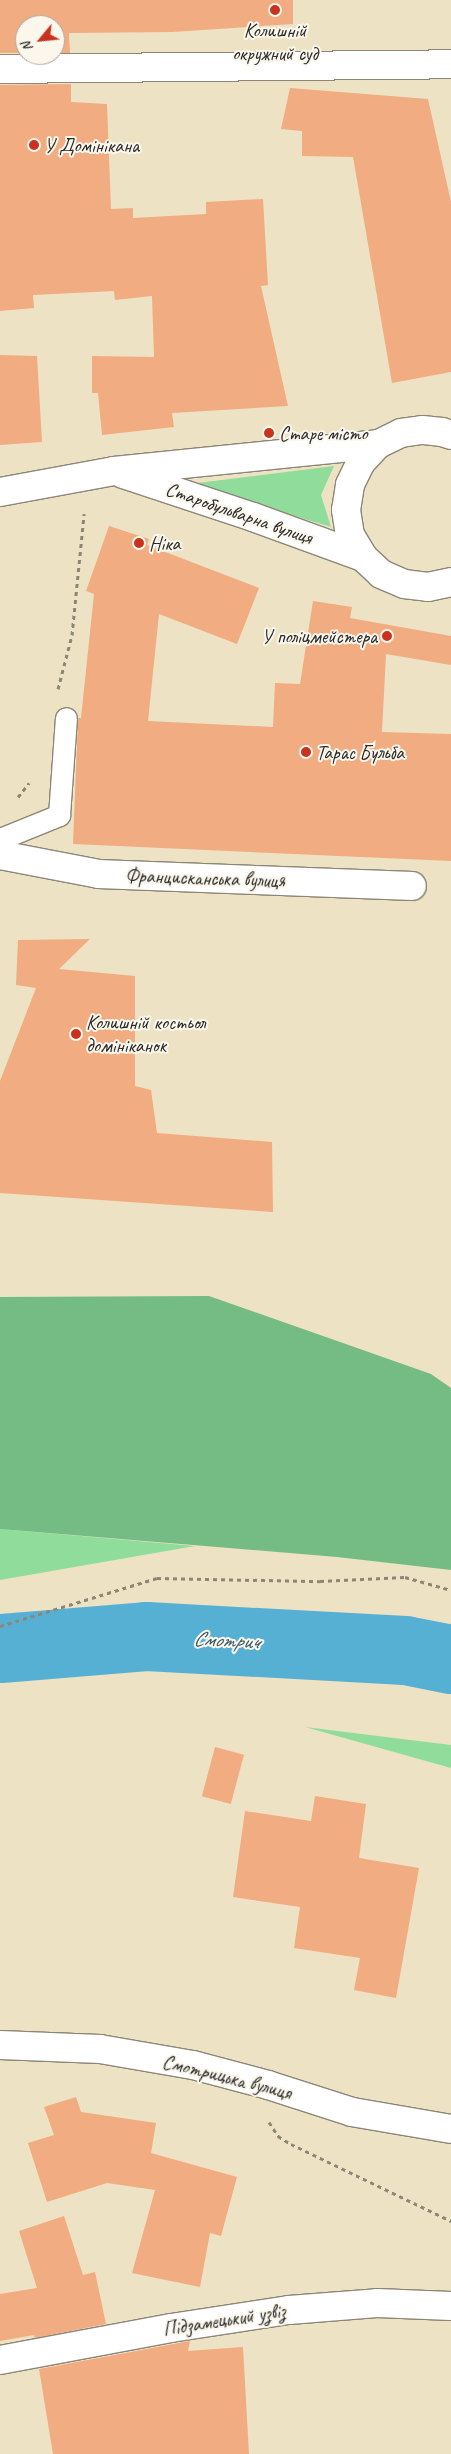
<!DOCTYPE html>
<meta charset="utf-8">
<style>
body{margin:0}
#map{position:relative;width:451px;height:2454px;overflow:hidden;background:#ede2c3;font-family:Caveat,sans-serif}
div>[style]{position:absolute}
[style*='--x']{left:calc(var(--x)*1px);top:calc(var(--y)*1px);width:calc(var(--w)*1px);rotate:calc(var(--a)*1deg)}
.green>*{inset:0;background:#90dd9b}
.forest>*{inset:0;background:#74bc83}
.river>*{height:69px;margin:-34.5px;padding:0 34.5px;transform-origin:34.5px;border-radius:34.5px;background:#56b0d3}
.building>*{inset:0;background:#f1ac82;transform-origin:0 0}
.path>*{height:3px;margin-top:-1.5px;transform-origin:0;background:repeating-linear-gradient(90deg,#8c8677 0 4px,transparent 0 8px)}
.roads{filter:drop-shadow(1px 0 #8c8677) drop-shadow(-1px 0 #8c8677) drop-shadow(0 1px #8c8677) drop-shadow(0 -1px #8c8677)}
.service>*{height:21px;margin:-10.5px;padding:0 10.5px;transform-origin:10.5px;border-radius:10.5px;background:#fff}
.pedestrian>*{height:28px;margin:-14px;padding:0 14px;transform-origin:14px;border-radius:14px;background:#fff}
.minor>*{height:28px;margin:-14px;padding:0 14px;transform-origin:14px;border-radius:14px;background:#fff}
.secondary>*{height:28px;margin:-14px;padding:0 14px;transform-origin:14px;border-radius:14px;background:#fff}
.dots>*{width:14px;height:14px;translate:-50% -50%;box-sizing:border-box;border:2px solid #fbf7ec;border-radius:50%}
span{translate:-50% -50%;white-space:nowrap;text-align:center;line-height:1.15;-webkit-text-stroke:4px #fbf7ec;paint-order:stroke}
.poi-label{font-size:20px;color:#2b2b2b}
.left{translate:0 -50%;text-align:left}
.right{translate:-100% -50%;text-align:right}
.street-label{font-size:20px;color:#2b2b2b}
.water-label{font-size:21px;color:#3a5a66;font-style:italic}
.north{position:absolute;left:15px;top:15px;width:50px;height:50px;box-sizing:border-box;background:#fbf7ec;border:1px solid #a8a59f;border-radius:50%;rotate:242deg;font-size:14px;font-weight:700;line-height:20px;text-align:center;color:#2b2b2b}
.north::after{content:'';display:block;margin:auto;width:18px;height:22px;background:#c8321e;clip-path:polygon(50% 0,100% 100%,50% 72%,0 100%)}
</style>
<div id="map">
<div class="green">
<div style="clip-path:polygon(334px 466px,321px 495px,331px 527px,189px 484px)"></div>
<div style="clip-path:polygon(0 1529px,195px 1546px,0 1580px)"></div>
<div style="clip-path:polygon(305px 1727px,451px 1745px,451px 1768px)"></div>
</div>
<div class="forest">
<div style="clip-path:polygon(209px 1296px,431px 1374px,451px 1388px,451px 1570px,337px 1557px,0 1529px,0 1297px)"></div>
</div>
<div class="river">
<div style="--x:0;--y:1648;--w:146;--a:-4.7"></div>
<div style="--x:146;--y:1636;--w:259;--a:3.1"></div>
<div style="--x:405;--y:1650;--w:47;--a:11.1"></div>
</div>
<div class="building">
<div style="clip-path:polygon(0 0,293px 0,293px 24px,172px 32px,69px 33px,70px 53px,55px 53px,55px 25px,25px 25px,25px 53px,0 53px)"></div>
<div style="clip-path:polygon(71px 84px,71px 102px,107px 104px,111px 209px,133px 208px,133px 218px,206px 214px,206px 202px,263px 199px,268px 285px,261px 286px,288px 406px,172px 413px,174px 427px,102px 435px,98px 393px,92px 393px,92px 356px,154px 357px,152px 296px,115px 300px,114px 291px,33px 295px,34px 308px,0 311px,0 85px)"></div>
<div style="clip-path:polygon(290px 88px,428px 99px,451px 202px,451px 372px,392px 383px,353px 157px,302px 156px,302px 131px,281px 129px)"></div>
<div style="clip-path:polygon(0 355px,37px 356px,42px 442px,0 445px)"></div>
<div style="clip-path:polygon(109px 526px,149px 539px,147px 545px,259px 588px,237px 644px,159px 614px,148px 721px,273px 727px,275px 683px,300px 684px,313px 601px,352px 607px,350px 618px,451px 636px,451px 665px,386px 654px,382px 732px,451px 734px,451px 861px,73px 844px,78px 718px,81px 718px,94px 594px,86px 591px)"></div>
<div style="clip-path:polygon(90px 939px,59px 969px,135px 976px,135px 1086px,151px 1090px,157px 1133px,272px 1142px,273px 1212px,0 1193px,0 1081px,36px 988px,16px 985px,18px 940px)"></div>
<div style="left:215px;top:1747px;width:30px;height:51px;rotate:15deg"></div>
<div style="clip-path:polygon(315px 1796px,366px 1804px,359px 1858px,419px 1868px,396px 1998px,354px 1990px,360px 1958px,294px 1948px,300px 1907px,233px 1897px,245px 1811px,311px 1821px)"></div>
<div style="clip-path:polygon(76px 2097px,81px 2112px,156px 2123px,151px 2153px,237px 2177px,221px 2236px,210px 2233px,200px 2287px,132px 2273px,155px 2190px,107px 2183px,47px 2202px,28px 2143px,54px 2135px,44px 2107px)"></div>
<div style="clip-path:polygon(64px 2216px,83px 2275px,95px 2272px,106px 2324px,35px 2338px,34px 2335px,0 2341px,0 2294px,37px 2288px,19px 2231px)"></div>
<div style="clip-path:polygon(190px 2341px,188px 2351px,243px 2347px,249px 2454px,53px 2454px,39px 2369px)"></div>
</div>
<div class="path">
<div style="--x:58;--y:689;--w:56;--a:-75.5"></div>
<div style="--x:72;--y:635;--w:122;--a:-84.3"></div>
<div style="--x:18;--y:797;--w:18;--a:-52"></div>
<div style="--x:0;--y:1626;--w:164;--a:-17"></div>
<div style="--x:157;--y:1578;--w:163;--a:1.1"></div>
<div style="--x:320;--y:1581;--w:85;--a:-2.7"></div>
<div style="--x:405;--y:1577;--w:48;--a:15.8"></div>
<div style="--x:269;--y:2122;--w:17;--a:57"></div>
<div style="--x:278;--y:2136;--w:15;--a:32"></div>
<div style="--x:291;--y:2144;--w:178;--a:25.7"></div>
</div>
<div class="roads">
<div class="service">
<div style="--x:0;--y:839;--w:64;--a:-22.1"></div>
<div style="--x:59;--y:815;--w:97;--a:-85.9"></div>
</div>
<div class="pedestrian">
<div style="--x:0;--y:69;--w:451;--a:-0.6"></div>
</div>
<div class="minor">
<div style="--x:0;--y:855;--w:101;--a:10.9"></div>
<div style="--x:99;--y:874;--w:313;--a:2.2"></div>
<div style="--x:0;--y:2045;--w:100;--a:2.3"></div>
<div style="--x:100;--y:2049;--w:94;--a:9.8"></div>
<div style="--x:193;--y:2065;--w:78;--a:14.9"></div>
<div style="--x:268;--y:2085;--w:88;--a:17.8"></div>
<div style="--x:352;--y:2112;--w:100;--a:9.7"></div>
<div style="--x:0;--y:2360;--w:174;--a:-10.6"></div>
<div style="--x:171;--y:2328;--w:119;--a:-8.7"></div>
<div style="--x:289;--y:2310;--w:88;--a:-4.5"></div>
<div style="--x:377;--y:2303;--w:74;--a:2.3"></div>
</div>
<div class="secondary">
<div style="--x:451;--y:435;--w:9;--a:-162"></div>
<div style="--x:442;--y:432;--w:20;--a:-174"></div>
<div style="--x:422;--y:430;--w:21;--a:172"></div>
<div style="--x:401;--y:433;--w:25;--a:154"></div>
<div style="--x:378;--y:444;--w:25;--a:133"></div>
<div style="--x:361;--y:462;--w:25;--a:116"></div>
<div style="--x:350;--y:485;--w:25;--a:99"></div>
<div style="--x:346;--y:510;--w:25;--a:81"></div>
<div style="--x:350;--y:535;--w:26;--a:59"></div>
<div style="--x:363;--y:557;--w:25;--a:43"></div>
<div style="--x:381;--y:574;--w:25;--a:23"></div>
<div style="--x:404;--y:584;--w:24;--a:7"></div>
<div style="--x:428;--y:587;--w:24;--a:-12"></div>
<div style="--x:123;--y:474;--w:137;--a:18.3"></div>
<div style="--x:253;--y:517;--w:117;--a:20"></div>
<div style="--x:0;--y:492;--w:116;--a:-10.4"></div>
<div style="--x:114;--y:471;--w:265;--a:-5.8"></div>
</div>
</div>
<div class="dots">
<div style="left:275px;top:10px;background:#c8321e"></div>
<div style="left:34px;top:145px;background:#c8321e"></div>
<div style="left:269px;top:433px;background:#c8321e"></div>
<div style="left:139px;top:543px;background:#c8321e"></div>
<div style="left:387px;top:636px;background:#c8321e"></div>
<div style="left:306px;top:752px;background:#c8321e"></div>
<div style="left:76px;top:1034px;background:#c8321e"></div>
</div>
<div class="poi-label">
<span style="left:275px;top:42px">Колишній<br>окружний суд</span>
<span class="left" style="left:44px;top:145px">У Домінікана</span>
<span class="left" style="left:279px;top:433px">Старе місто</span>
<span class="left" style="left:149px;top:543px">Ніка</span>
<span class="right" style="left:377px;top:636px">У поліцмейстера</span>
<span class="left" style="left:316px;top:752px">Тарас Бульба</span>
<span class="left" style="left:86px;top:1034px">Колишній костьол<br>домініканок</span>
</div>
<div class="street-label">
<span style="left:239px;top:513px;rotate:19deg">Старобульварна вулиця</span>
<span style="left:205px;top:878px;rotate:2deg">Францисканська вулиця</span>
<span style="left:227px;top:2077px;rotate:14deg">Смотрицька вулиця</span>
<span style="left:224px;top:2320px;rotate:-9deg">Підзамецький узвіз</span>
</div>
<div class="water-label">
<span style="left:226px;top:1640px;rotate:3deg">Смотрич</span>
</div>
<div class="north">N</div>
</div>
